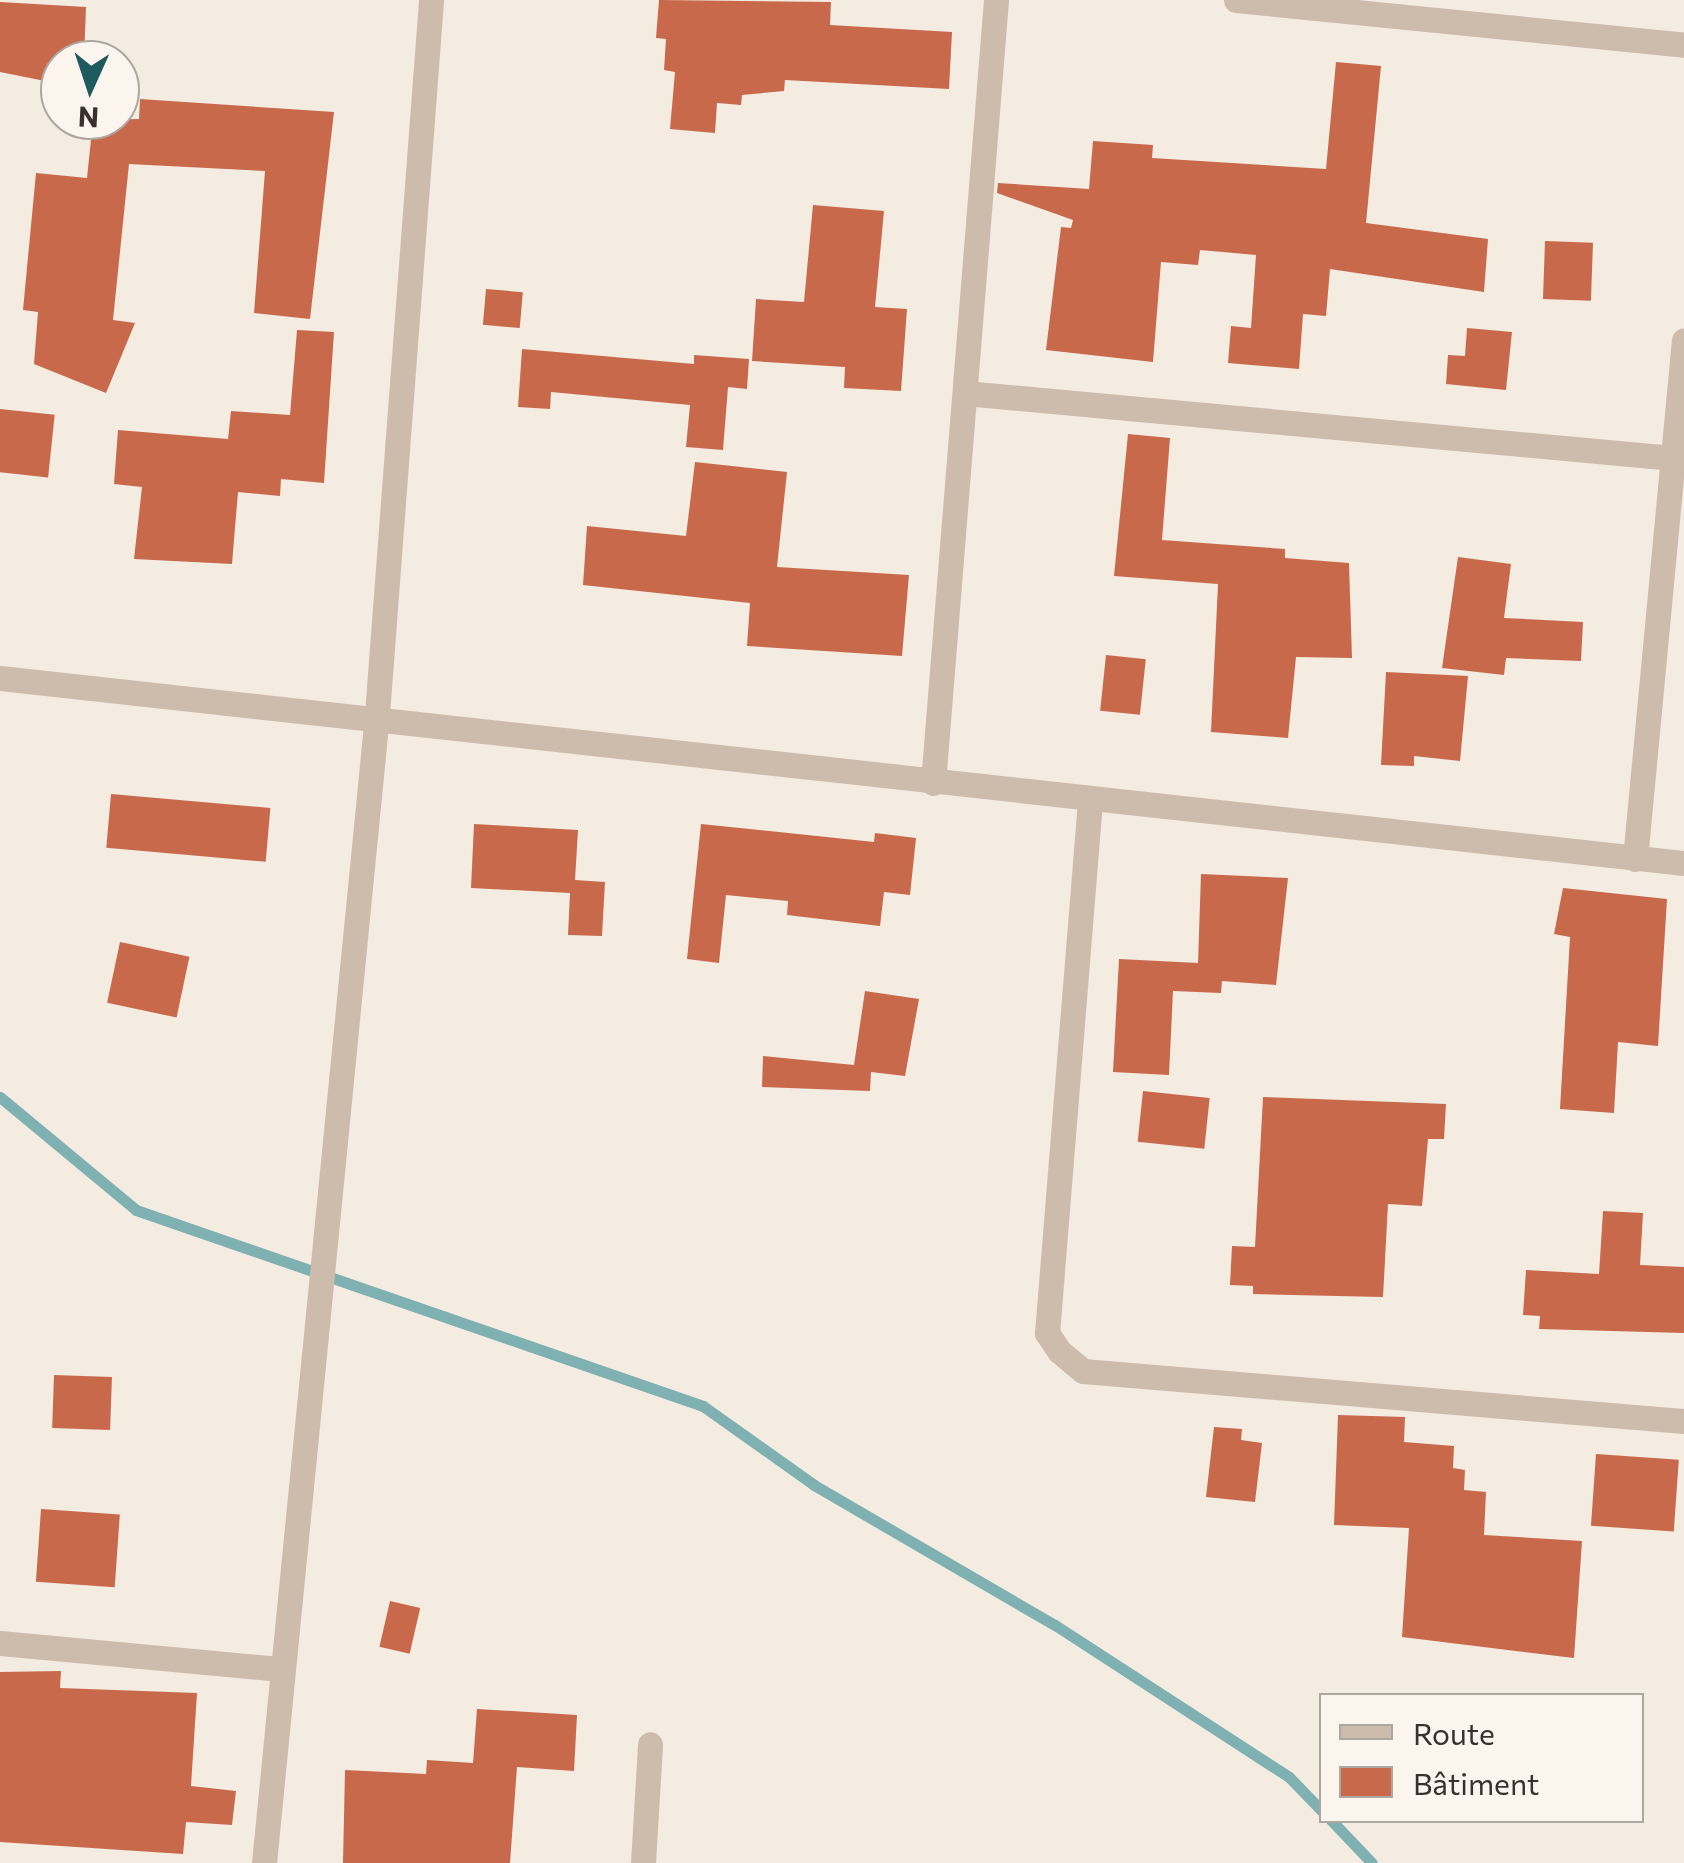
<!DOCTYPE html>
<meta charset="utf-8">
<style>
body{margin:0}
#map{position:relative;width:1684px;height:1863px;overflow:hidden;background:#f4ebe1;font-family:Commissioner,sans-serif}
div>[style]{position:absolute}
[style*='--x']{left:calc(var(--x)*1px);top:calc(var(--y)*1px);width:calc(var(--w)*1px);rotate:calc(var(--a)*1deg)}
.stream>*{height:11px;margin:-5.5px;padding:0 5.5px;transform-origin:5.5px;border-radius:5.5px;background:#7fb0b2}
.building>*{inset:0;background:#c8694b;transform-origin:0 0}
.street>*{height:25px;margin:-12.5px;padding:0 12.5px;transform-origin:12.5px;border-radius:12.5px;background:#cdbbac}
span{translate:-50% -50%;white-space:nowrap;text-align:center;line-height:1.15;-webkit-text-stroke:9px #fbf5ee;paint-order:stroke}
.legend{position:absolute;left:1319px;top:1693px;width:325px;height:130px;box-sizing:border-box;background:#fbf5ee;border:2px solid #aea6a0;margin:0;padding:12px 18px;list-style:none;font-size:30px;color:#3b302b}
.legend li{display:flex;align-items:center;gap:20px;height:50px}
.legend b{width:50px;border:2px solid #aea6a0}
.north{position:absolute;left:40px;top:40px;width:100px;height:100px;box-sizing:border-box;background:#fbf5ee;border:2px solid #aea6a0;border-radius:50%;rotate:183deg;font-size:28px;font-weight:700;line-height:40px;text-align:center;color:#3b302b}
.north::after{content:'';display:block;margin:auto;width:35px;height:45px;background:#1f5a5e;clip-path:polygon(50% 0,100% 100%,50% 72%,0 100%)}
</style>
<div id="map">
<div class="stream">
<div style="--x:0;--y:1097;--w:177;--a:39.7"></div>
<div style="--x:136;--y:1210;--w:600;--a:19.07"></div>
<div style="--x:703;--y:1406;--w:136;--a:35.4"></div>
<div style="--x:814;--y:1485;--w:279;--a:30.2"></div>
<div style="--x:1055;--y:1625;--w:279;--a:33"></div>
<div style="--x:1289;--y:1777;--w:47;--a:45.9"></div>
<div style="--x:1331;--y:1820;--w:59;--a:46.4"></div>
</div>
<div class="building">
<div style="clip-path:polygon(659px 0,831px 2px,830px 25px,952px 32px,949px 89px,785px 80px,784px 91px,742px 95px,741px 105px,717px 103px,715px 133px,670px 129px,675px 72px,664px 70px,666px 39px,656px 38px)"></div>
<div style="clip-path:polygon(0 2px,86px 7px,84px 60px,60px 60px,60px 84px,0 72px)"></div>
<div style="clip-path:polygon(1336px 62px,1381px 66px,1366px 223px,1488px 239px,1484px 292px,1330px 269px,1326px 316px,1303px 314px,1299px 369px,1228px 363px,1231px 326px,1251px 328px,1256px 255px,1200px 250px,1198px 265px,1161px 262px,1153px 362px,1046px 350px,1061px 227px,1071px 228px,1073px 220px,997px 193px,998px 183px,1089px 189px,1093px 141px,1153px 145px,1152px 158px,1326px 169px)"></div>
<div style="clip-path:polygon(140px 99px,334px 112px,310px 319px,254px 313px,265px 171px,129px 164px,113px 320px,135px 323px,106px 393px,34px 364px,38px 312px,23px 310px,36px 173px,87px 178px,93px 120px,139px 119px)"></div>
<div style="clip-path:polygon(813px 205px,884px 211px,875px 307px,907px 309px,901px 391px,844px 388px,845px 367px,752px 361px,756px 299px,804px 302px)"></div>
<div style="left:1545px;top:241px;width:48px;height:58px;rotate:2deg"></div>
<div style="left:486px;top:289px;width:37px;height:36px;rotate:5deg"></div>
<div style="clip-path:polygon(1467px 328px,1512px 332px,1506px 390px,1446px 384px,1448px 355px,1465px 356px)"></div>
<div style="clip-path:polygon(297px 330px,334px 332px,324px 483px,281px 479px,280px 496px,238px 492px,232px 564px,134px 559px,142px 487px,114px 484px,118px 430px,228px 439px,231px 411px,290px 415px)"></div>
<div style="clip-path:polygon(522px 349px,694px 364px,694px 355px,749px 359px,747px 389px,728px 387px,723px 450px,686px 447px,690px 405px,551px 392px,550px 409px,518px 407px)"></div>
<div style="left:0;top:409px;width:55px;height:63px;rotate:6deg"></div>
<div style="clip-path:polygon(1128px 434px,1170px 438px,1162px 540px,1285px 549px,1285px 558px,1349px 563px,1352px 658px,1296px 657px,1288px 738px,1211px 732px,1218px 584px,1114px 576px)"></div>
<div style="clip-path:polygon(695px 462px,787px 472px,777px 567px,909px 575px,902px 656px,747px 646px,750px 603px,583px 585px,587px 526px,686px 536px)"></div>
<div style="clip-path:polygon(1458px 557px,1511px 564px,1504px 618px,1583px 622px,1581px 661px,1506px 658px,1504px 675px,1442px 668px)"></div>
<div style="left:1106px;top:655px;width:40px;height:56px;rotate:6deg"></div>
<div style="clip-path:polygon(1386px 672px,1468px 676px,1460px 761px,1414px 756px,1414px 766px,1381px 765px)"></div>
<div style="left:111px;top:794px;width:160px;height:54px;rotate:5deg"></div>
<div style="clip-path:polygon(474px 824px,578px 830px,575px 880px,605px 882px,602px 936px,568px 935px,570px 893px,471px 888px)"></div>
<div style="clip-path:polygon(701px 824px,874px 842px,875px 833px,916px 838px,910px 895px,884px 892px,880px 926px,787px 915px,788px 901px,726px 895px,719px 963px,687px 959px)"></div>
<div style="clip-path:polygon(1201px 874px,1288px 878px,1276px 985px,1222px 981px,1221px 993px,1173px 991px,1169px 1075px,1113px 1072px,1119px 959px,1198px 963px)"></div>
<div style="clip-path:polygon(1563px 888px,1667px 899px,1658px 1046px,1618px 1042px,1614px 1113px,1560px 1109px,1570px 937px,1554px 934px)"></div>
<div style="left:120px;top:942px;width:71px;height:62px;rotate:12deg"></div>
<div style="clip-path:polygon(865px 991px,919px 999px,905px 1076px,871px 1072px,870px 1091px,762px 1087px,763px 1056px,854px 1065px)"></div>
<div style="left:1143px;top:1091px;width:67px;height:51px;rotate:6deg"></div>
<div style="clip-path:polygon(1263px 1097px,1446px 1104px,1444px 1139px,1428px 1139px,1422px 1206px,1388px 1204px,1383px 1297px,1253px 1294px,1253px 1286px,1230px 1285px,1232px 1246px,1255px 1247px)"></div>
<div style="clip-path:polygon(1603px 1211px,1643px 1213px,1640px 1265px,1684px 1267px,1684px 1333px,1539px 1329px,1540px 1316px,1523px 1315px,1526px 1270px,1599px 1274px)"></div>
<div style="left:54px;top:1375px;width:58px;height:53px;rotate:2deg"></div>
<div style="clip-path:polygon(1338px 1415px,1405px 1417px,1404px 1442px,1454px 1446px,1453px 1468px,1465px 1470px,1464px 1490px,1486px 1492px,1484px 1535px,1582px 1541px,1574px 1658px,1402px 1637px,1409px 1528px,1334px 1525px)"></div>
<div style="clip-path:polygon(1214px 1427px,1242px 1429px,1241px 1440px,1262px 1443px,1255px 1502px,1206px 1497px)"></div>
<div style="left:1596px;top:1454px;width:83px;height:72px;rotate:4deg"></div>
<div style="left:41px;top:1509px;width:79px;height:73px;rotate:4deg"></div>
<div style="left:390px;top:1601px;width:31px;height:47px;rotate:13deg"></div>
<div style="clip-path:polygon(61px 1671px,60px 1688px,197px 1693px,191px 1786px,236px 1791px,232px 1825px,186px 1822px,183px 1854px,0 1842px,0 1672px)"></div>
<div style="clip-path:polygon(477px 1709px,577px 1715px,574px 1771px,517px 1767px,510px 1863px,343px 1863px,345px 1770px,426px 1774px,427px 1760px,473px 1763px)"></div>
</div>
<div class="street">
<div style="--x:1236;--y:0;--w:450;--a:5.7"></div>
<div style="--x:965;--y:393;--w:711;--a:5.25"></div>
<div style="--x:0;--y:678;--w:1694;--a:6.27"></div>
<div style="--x:933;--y:783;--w:786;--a:-85.4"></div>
<div style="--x:1090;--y:801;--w:534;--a:94.62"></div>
<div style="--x:1047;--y:1333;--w:22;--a:56"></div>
<div style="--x:1059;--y:1351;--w:31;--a:40"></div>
<div style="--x:1083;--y:1371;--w:603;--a:4.76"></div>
<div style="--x:1635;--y:859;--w:521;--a:-84.61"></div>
<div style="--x:0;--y:1643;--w:280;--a:5.3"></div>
<div style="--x:264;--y:1863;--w:1155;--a:-84.38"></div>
<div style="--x:377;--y:714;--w:716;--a:-85.67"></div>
<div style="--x:643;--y:1863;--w:119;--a:-86.6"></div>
</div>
<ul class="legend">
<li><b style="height:12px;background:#cdbbac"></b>Route</li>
<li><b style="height:28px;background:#c8694b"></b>Bâtiment</li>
</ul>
<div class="north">N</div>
</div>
